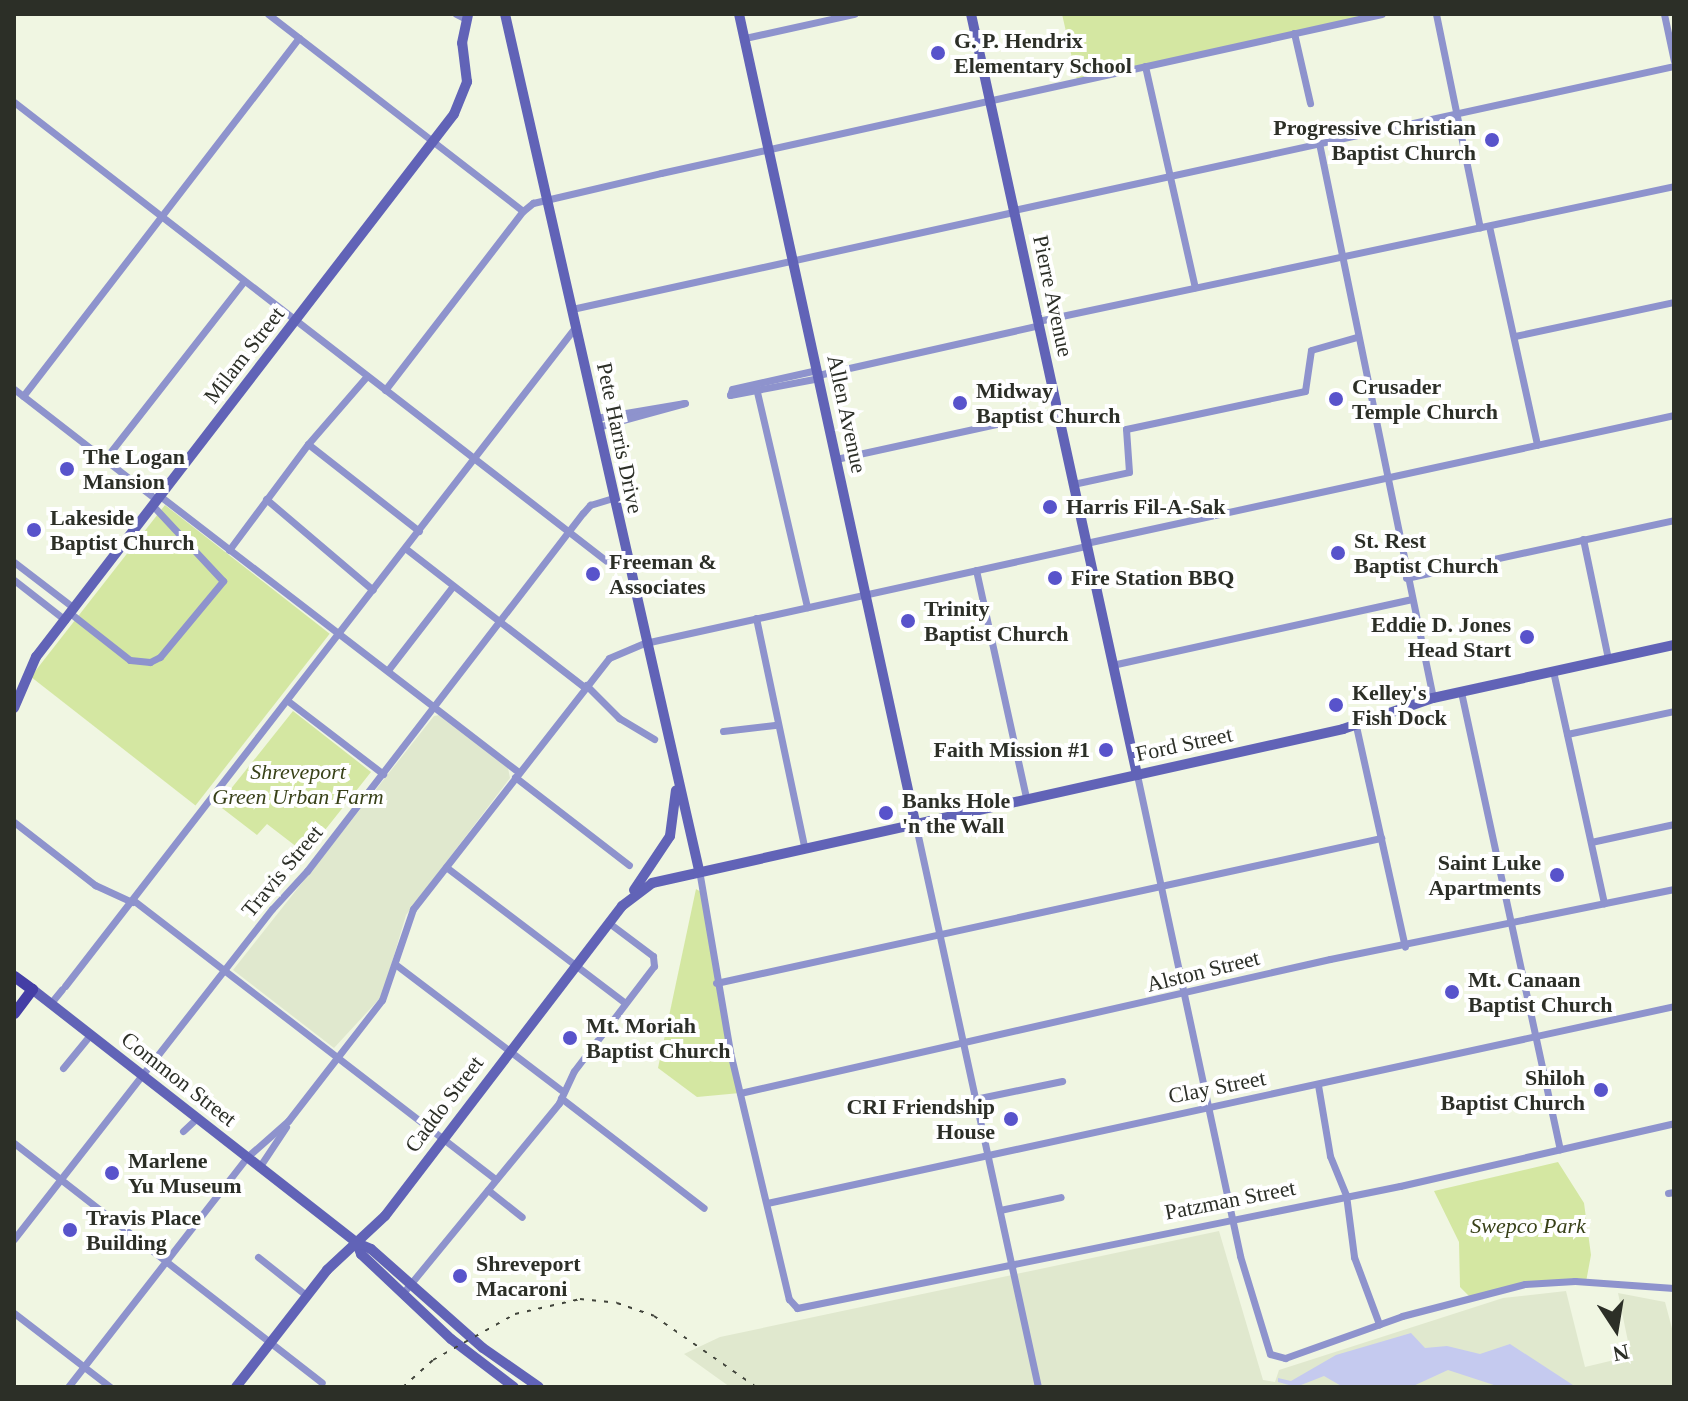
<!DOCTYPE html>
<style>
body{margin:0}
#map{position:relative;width:1688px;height:1401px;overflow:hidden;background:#f0f6e2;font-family:"Times New Roman",serif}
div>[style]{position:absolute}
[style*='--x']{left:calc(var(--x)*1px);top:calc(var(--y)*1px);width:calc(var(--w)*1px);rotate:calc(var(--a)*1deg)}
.built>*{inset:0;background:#e0e8ce}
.green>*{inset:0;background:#d4e7a2;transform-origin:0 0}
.water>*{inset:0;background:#c5caef}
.street>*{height:7px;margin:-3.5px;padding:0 3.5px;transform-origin:3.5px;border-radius:3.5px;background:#8e93cd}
.secondary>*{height:10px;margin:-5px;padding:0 5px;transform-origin:5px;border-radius:5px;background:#6163b7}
.primary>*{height:11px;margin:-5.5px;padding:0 5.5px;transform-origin:5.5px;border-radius:5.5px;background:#443ea5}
.rail>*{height:2px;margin-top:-1px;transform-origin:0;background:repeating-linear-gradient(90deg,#41443b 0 4px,transparent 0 12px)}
.dots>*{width:22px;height:22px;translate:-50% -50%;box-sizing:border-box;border:4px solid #fff;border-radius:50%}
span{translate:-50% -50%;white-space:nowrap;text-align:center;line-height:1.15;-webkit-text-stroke:8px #fff;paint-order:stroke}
.poi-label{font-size:22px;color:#2c2f27;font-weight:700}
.left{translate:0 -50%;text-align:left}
.right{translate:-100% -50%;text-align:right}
.street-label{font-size:22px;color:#2c2f27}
.park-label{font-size:22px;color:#384118;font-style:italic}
.frame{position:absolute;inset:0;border:16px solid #2c2f27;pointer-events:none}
.north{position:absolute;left:1576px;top:1289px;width:80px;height:80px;-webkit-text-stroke:6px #fff;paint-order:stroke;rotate:168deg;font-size:22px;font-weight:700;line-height:32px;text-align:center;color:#2c2f27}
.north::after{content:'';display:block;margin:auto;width:28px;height:36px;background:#2c2f27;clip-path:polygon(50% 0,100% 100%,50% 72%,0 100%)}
</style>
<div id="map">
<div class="built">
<div style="clip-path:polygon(440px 715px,508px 768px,510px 778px,406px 915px,382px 996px,334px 1048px,233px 970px,434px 716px)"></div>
<div style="clip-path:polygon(1219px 1231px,1263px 1380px,1275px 1382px,1279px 1370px,1503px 1298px,1566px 1291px,1585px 1367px,1631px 1356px,1618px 1293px,1665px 1302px,1674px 1336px,1674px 1387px,730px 1387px,684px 1354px,720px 1337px)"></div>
</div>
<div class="green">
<div style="clip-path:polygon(1062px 14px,1382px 14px,1077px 80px)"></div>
<div style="left:165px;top:505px;width:209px;height:218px;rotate:38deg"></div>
<div style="clip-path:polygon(293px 711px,371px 772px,306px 854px,267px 824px,257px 835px,218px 805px)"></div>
<div style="clip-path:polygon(696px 889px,701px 892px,740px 1093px,697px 1097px,658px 1068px)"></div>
<div style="clip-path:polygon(1558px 1162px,1584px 1203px,1591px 1255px,1586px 1282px,1547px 1281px,1471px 1298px,1460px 1287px,1459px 1242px,1434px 1191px)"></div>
</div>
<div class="water">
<div style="clip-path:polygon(1411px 1333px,1425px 1348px,1447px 1346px,1480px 1354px,1510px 1344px,1576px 1387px,1500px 1387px,1448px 1370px,1411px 1387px,1343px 1387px,1324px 1376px,1296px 1387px,1278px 1382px,1278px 1378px,1291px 1381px,1336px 1355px)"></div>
</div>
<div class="street">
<div style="--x:268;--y:14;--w:322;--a:37.7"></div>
<div style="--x:523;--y:211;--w:13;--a:-39"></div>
<div style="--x:533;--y:203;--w:131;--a:-13.2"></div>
<div style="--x:661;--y:173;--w:738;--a:-12.44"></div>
<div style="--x:456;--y:14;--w:11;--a:27"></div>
<div style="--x:1436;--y:14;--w:218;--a:78.4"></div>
<div style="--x:1664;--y:14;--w:48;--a:78"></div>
<div style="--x:1294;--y:33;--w:72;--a:77.1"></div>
<div style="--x:745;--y:38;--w:112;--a:-12.4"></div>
<div style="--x:1145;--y:66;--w:227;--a:77.3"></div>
<div style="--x:14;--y:102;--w:758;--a:37.76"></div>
<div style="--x:1319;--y:143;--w:567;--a:78.39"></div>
<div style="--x:1014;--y:210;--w:676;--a:-12.31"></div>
<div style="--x:1489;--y:226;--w:224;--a:77.6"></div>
<div style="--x:572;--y:309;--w:453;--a:-12.4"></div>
<div style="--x:1038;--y:321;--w:650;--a:-11.98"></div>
<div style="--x:1515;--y:336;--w:163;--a:-12.1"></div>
<div style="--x:817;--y:370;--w:87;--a:167.4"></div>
<div style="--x:732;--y:389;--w:6;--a:108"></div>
<div style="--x:730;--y:395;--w:91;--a:-10.8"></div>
<div style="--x:818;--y:375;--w:227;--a:-12.7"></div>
<div style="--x:14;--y:389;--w:181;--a:37.8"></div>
<div style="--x:385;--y:390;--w:226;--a:-52.4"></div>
<div style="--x:757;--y:392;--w:221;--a:76.9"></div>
<div style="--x:23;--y:396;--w:452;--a:-52.4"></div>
<div style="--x:596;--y:418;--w:90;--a:-9.6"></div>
<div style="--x:685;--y:403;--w:91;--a:164.7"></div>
<div style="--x:308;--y:444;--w:141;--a:38.1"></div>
<div style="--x:105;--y:459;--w:226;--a:-52"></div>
<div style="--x:836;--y:459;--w:226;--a:-12.3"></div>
<div style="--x:1073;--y:484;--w:57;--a:-12.1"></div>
<div style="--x:1129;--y:472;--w:43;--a:-94"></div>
<div style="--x:1126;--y:429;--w:183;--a:-12"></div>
<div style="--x:1305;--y:391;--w:41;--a:-81.7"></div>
<div style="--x:1311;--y:350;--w:48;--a:-15.8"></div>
<div style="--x:160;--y:496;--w:453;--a:37.6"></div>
<div style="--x:266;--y:499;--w:140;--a:40.4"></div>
<div style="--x:1583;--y:539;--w:123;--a:78.2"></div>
<div style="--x:1086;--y:543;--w:602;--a:-12.28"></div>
<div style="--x:405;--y:548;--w:227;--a:37.8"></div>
<div style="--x:229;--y:550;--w:132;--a:-53.3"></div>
<div style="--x:308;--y:444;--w:90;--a:-49.1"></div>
<div style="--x:14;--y:562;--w:76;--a:37.5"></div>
<div style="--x:976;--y:570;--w:233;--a:77.6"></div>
<div style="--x:1406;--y:578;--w:274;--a:-12.2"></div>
<div style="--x:14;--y:580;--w:65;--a:38.1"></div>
<div style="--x:70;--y:613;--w:76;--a:38.1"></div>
<div style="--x:130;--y:660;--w:20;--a:6"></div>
<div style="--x:150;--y:662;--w:11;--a:-27"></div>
<div style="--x:160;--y:657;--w:99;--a:-50.3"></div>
<div style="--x:223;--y:581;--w:103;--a:-133"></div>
<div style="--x:756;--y:618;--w:233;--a:78.1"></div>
<div style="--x:1112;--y:665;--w:306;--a:-12.4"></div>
<div style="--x:388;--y:670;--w:106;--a:-52.3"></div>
<div style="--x:1553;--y:671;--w:238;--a:77.6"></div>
<div style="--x:586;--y:685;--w:47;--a:45"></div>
<div style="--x:619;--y:718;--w:41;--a:31"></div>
<div style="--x:1461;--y:692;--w:468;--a:77.8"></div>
<div style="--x:288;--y:701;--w:120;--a:37.5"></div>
<div style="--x:1356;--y:726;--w:226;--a:77.5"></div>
<div style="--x:723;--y:731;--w:52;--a:-6.6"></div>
<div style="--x:1567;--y:734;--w:109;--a:-12.1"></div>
<div style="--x:1137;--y:775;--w:492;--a:77.9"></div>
<div style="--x:1240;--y:1256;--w:102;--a:73"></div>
<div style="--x:1270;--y:1354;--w:16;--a:15"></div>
<div style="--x:1285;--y:1358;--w:124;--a:-19.7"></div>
<div style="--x:1402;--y:1316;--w:127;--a:-14.6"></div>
<div style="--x:1525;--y:1284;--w:50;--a:-3.4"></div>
<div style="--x:1575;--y:1281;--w:99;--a:4"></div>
<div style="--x:515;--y:777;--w:144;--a:37.7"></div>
<div style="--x:14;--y:822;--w:103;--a:37.9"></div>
<div style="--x:95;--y:885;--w:41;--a:24.7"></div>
<div style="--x:915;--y:822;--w:578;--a:77.72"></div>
<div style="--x:1591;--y:842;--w:85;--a:-12.2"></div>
<div style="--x:446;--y:867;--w:225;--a:37.2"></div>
<div style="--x:699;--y:870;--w:185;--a:80.3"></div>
<div style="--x:730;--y:1052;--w:254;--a:76.6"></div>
<div style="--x:789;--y:1299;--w:12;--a:48"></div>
<div style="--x:797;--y:1308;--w:615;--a:-11.44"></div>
<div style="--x:1400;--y:1186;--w:281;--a:-12.9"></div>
<div style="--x:133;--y:900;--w:458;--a:37.6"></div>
<div style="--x:395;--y:964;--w:208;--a:37.2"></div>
<div style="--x:716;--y:983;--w:681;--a:-12.3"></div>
<div style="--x:65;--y:986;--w:835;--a:-52.25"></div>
<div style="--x:50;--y:1004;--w:19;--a:-51"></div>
<div style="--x:63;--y:1068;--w:43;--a:-50.7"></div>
<div style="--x:1318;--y:1085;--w:72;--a:80.4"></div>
<div style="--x:1330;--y:1156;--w:42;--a:67.7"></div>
<div style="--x:1346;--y:1195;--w:63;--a:82.6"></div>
<div style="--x:1354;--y:1257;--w:72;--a:69.5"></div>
<div style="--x:740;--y:1093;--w:605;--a:-12.8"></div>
<div style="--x:1330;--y:959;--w:351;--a:-11.5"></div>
<div style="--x:561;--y:1098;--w:180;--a:37.6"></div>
<div style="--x:975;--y:1099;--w:89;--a:-11.7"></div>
<div style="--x:183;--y:1131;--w:19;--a:-43"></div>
<div style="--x:14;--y:1143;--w:390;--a:37.9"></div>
<div style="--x:260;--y:1166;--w:47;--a:-56.3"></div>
<div style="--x:488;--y:1190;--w:43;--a:38.5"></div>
<div style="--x:1668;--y:1193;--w:6;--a:-9"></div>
<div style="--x:767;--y:1203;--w:928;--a:-12.25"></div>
<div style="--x:1000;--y:1210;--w:62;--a:-12"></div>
<div style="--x:14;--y:1239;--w:419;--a:-52"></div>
<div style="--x:272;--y:909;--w:52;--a:-47.4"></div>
<div style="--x:307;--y:871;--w:452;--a:-52.4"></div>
<div style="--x:583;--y:513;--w:11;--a:-49"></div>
<div style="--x:590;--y:505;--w:24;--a:-17"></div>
<div style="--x:258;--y:1257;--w:61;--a:38.4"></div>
<div style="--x:403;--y:1293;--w:246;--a:-50.6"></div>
<div style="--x:559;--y:1103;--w:35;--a:-65"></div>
<div style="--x:574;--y:1071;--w:132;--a:-52.7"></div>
<div style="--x:654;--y:966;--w:10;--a:-96"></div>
<div style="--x:653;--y:956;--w:55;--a:-143.1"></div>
<div style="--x:14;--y:1313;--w:121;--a:37.6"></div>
<div style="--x:68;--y:1387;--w:291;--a:-52.1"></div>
<div style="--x:247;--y:1157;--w:55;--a:-41.3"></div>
<div style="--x:288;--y:1121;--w:153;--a:-52.2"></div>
<div style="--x:382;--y:1000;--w:96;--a:-71.2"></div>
<div style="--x:413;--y:909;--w:318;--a:-52"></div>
<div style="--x:609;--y:658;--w:39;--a:-23"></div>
<div style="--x:645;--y:643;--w:452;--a:-12.4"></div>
</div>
<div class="secondary">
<div style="--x:505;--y:14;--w:878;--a:77.23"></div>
<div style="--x:739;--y:14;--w:827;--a:77.71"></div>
<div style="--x:971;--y:14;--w:779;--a:77.69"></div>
<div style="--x:14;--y:708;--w:56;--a:-66.7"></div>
<div style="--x:36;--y:657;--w:685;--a:-52.41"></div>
<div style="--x:454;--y:114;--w:35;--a:-68"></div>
<div style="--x:467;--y:82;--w:39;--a:-97"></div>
<div style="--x:462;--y:43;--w:30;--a:-78"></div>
<div style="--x:634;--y:890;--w:65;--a:-56.3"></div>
<div style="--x:670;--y:836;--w:46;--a:-82.6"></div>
<div style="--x:32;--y:989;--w:412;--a:38"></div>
<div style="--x:357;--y:1243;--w:15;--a:23"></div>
<div style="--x:371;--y:1249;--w:149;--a:41.5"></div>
<div style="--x:483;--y:1348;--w:68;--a:34.9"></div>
<div style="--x:357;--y:1243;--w:12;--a:70"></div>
<div style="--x:361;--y:1254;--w:124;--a:43.4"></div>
<div style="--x:451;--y:1339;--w:79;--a:37.3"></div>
<div style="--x:236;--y:1387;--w:148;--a:-52.1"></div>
<div style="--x:327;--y:1270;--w:79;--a:-43"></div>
<div style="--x:385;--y:1216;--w:390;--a:-52.6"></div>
<div style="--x:622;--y:906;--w:38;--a:-37"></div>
<div style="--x:652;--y:883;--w:708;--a:-12.56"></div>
<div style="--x:1343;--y:729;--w:95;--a:-19"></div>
<div style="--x:1433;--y:698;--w:247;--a:-12.4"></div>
</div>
<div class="primary">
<div style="--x:14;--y:976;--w:22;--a:36"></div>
<div style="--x:32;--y:989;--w:30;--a:127"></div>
</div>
<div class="rail">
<div style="--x:403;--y:1387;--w:40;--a:-42"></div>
<div style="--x:433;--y:1360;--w:94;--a:-29.3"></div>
<div style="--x:515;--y:1314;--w:67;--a:-13"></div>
<div style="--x:580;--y:1299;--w:37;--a:6"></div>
<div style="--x:617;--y:1303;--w:39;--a:19"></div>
<div style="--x:654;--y:1316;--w:124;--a:34.8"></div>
</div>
<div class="dots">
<div style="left:938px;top:53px;background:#5853cb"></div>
<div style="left:1492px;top:140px;background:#5853cb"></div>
<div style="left:1336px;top:399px;background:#5853cb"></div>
<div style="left:960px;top:403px;background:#5853cb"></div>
<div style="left:67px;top:469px;background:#5853cb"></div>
<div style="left:1050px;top:507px;background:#5853cb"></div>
<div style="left:34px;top:530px;background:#5853cb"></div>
<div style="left:1338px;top:553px;background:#5853cb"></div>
<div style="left:593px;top:574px;background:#5853cb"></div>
<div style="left:1055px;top:578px;background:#5853cb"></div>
<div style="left:908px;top:621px;background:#5853cb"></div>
<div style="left:1527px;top:637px;background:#5853cb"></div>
<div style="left:1336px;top:705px;background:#5853cb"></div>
<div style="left:1106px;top:750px;background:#5853cb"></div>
<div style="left:886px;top:813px;background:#5853cb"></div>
<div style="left:1557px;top:875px;background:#5853cb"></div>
<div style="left:1452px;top:992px;background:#5853cb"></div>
<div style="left:570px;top:1038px;background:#5853cb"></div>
<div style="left:1601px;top:1090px;background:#5853cb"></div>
<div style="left:1011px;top:1119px;background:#5853cb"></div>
<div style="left:112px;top:1173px;background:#5853cb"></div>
<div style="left:70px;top:1230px;background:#5853cb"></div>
<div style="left:460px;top:1276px;background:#5853cb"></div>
</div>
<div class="poi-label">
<span class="left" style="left:954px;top:53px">G. P. Hendrix<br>Elementary School</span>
<span class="right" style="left:1476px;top:140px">Progressive Christian<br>Baptist Church</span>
<span class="left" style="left:1352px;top:399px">Crusader<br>Temple Church</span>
<span class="left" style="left:976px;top:403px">Midway<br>Baptist Church</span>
<span class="left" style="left:83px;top:469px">The Logan<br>Mansion</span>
<span class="left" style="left:1066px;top:507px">Harris Fil-A-Sak</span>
<span class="left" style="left:50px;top:530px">Lakeside<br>Baptist Church</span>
<span class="left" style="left:1354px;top:553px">St. Rest<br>Baptist Church</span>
<span class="left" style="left:609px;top:574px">Freeman &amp;<br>Associates</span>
<span class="left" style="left:1071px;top:578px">Fire Station BBQ</span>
<span class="left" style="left:924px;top:621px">Trinity<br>Baptist Church</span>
<span class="right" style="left:1511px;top:637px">Eddie D. Jones<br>Head Start</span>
<span class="left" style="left:1352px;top:705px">Kelley's<br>Fish Dock</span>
<span class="right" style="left:1090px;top:750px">Faith Mission #1</span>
<span class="left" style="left:902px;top:813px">Banks Hole<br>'n the Wall</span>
<span class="right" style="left:1541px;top:875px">Saint Luke<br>Apartments</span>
<span class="left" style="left:1468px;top:992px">Mt. Canaan<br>Baptist Church</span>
<span class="left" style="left:586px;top:1038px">Mt. Moriah<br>Baptist Church</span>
<span class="right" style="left:1585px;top:1090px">Shiloh<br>Baptist Church</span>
<span class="right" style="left:995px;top:1119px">CRI Friendship<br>House</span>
<span class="left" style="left:128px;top:1173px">Marlene<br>Yu Museum</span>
<span class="left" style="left:86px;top:1230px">Travis Place<br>Building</span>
<span class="left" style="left:476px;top:1276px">Shreveport<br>Macaroni</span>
</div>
<div class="street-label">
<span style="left:1053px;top:296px;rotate:78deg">Pierre Avenue</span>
<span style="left:244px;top:355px;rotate:-52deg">Milam Street</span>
<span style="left:847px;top:414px;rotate:78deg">Allen Avenue</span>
<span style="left:620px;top:438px;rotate:78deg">Pete Harris Drive</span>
<span style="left:1184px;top:744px;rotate:-12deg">Ford Street</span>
<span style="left:282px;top:871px;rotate:-50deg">Travis Street</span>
<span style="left:1203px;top:971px;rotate:-14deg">Alston Street</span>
<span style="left:179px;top:1079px;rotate:38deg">Common Street</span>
<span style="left:1217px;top:1087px;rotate:-11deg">Clay Street</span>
<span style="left:444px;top:1104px;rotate:-53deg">Caddo Street</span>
<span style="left:1230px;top:1200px;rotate:-11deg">Patzman Street</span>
</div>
<div class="park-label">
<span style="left:298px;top:784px">Shreveport<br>Green Urban Farm</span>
<span style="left:1528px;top:1226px">Swepco Park</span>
</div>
<div class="frame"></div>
<div class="north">N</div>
</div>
